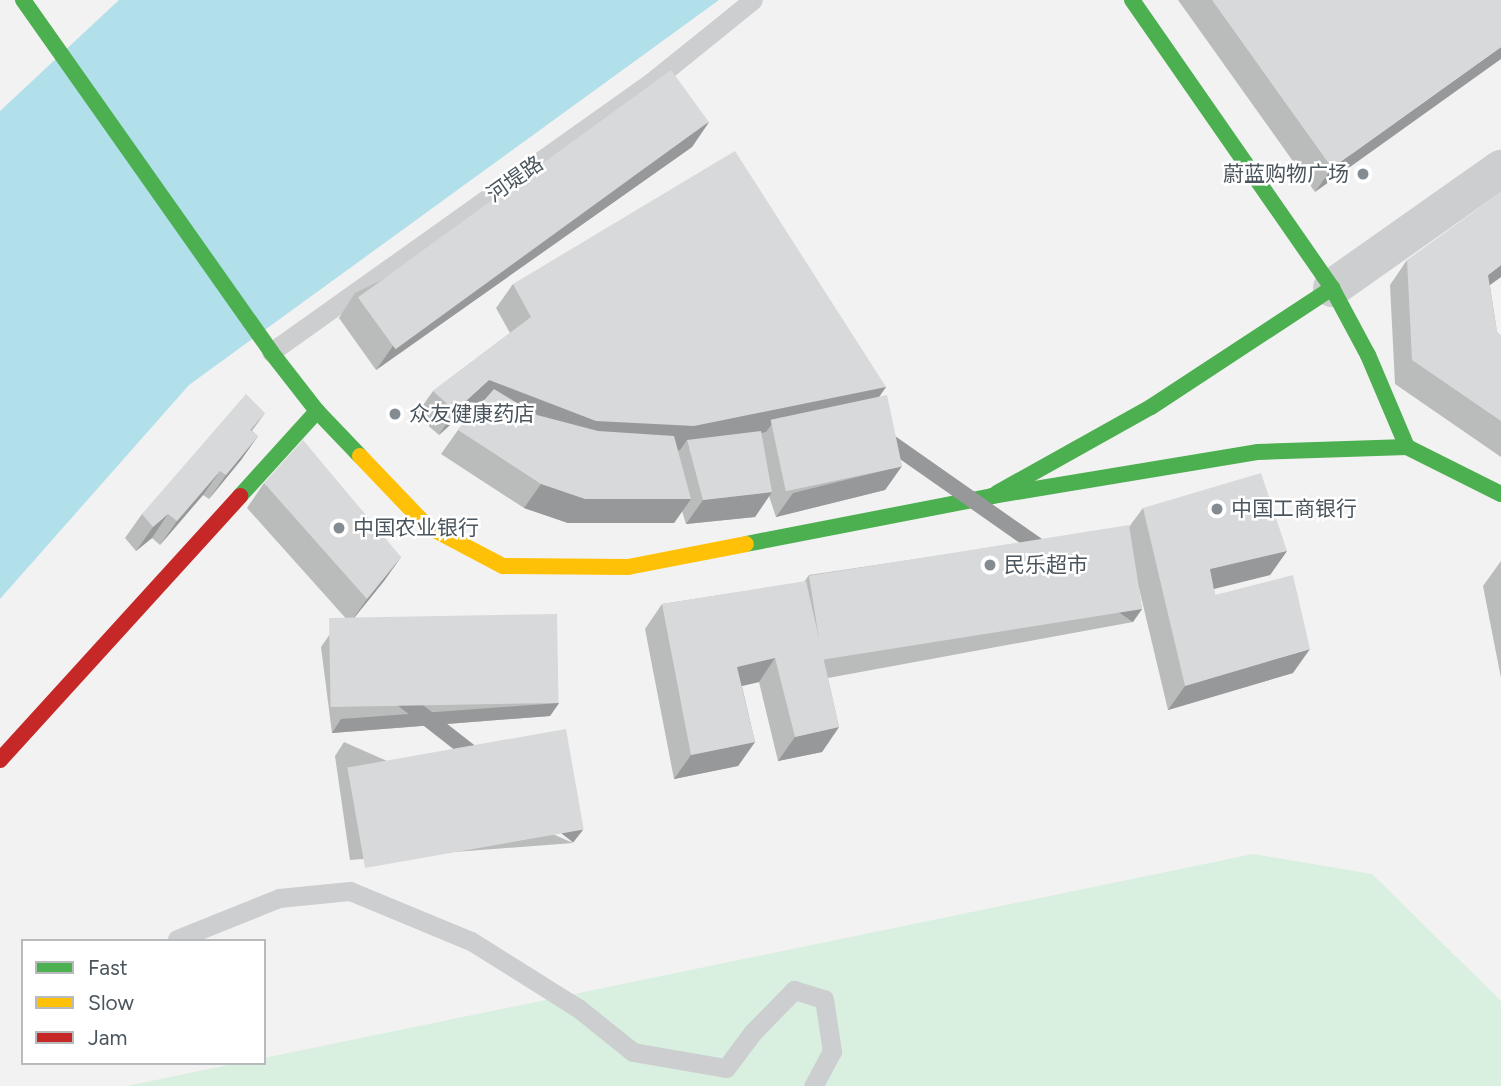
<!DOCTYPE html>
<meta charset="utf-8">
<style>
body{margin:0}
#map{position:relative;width:1501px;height:1086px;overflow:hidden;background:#f2f2f2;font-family:Figtree,"Noto Sans SC",sans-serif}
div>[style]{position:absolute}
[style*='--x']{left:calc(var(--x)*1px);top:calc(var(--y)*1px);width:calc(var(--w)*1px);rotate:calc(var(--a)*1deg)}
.green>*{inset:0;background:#d9efe0}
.water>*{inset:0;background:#b1e0ea}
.lane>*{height:19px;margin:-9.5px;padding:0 9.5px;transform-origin:9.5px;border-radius:9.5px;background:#ccced0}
.street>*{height:38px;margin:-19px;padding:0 19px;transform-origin:19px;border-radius:19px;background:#ccced0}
.fast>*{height:16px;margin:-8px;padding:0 8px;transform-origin:8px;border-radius:8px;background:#4caf50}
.slow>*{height:16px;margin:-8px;padding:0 8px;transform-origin:8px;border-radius:8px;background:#ffc107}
.jam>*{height:16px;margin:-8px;padding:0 8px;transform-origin:8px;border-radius:8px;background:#c62828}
.wall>*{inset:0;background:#babbbb}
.shaded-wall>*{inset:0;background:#979899;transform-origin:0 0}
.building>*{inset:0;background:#d8d9da;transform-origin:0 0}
.dots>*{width:19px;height:19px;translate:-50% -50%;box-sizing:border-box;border:4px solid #fff;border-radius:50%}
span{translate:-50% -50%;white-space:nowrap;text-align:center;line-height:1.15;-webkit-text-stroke:5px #fff;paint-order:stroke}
.poi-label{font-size:21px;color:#4a555d}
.right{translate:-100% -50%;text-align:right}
.left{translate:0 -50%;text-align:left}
.street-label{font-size:21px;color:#4a555d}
.legend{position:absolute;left:21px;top:939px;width:245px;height:126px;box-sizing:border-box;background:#fff;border:2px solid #b7bbbe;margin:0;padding:9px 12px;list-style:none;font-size:21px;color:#4a555d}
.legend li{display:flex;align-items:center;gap:14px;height:35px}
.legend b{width:35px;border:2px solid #b7bbbe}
</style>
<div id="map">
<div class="green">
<div style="clip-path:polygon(1253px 854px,1372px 874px,1501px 1001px,1501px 1086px,127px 1086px,238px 1063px,264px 1063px,264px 1058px)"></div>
</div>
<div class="water">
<div style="clip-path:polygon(119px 0,719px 0,189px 385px,0 599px,0 111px)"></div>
</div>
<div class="lane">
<div style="--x:271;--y:352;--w:465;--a:-35.4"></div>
<div style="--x:650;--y:83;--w:132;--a:-38.9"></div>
<div style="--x:177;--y:939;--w:110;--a:-21.9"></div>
<div style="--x:279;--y:898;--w:71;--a:-5.6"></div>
<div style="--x:350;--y:891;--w:131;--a:22.5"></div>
<div style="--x:471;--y:941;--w:126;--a:32.1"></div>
<div style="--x:578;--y:1008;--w:70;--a:38.7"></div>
<div style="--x:633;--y:1052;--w:94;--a:9.8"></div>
<div style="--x:726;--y:1068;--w:45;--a:-53.1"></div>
<div style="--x:753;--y:1032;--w:59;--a:-45.7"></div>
<div style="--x:794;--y:990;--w:31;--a:17"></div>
<div style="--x:824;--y:999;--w:53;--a:81.3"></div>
<div style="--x:832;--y:1051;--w:40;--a:118"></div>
</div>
<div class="street">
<div style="--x:1332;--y:288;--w:207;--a:-35.2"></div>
</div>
<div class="fast">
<div style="--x:23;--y:0;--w:431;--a:54.8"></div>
<div style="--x:271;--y:352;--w:75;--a:52.1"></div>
<div style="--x:317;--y:411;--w:62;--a:46.3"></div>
<div style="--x:1132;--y:0;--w:351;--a:55.2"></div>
<div style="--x:1332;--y:288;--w:76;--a:61.8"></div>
<div style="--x:1368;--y:355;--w:100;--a:67"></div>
<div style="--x:997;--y:493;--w:176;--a:-29.2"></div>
<div style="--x:1151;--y:407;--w:217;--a:-33.3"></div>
<div style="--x:240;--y:496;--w:115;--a:-47.8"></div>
<div style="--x:746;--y:544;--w:251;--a:-11"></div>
<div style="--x:992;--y:496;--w:270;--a:-9.4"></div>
<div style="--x:1258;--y:452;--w:149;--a:-1.9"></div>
<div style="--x:1407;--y:447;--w:105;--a:26.6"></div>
</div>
<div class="slow">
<div style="--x:360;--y:456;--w:97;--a:46.3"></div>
<div style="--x:427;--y:526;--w:86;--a:27.8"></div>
<div style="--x:503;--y:566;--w:125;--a:0.5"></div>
<div style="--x:628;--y:567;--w:120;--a:-11"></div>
</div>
<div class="jam">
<div style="--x:0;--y:760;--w:357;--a:-47.7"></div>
</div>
<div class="wall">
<div style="clip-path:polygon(1178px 0,1501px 0,1315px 192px)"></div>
<div style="clip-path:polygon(709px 122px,692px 147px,376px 370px,339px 318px,355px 293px)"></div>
<div style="clip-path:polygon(1407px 260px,1490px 286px,1497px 332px,1501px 336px,1501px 457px,1395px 384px,1390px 285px)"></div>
<div style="clip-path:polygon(513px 284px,886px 387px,879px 397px,902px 466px,885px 490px,776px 517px,769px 496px,755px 517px,686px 524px,682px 511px,674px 523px,568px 523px,524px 508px,441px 454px,458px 430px,478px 406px,473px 404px,439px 435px,416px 415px,433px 391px,510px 333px,496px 308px)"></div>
<div style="clip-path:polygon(265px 413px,252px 431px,258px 436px,241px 460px,209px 499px,203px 495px,160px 545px,152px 538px,136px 551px,125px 538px,142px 514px)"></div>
<div style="clip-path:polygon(264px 483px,401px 557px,384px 581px,350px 623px,247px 508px)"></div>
<div style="clip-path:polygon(1143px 508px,1287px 551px,1270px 575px,1214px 589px,1215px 595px,1293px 673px,1168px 710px,1138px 584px,1142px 609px,1133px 622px,828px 678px,839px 727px,822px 752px,778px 761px,759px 682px,742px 686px,755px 742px,738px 766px,674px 779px,645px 629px,662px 604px,804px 582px,809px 575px,1129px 527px)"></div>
<div style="clip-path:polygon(1501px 561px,1501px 678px,1483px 586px)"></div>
<div style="clip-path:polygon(330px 634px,559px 703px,550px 716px,332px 733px,321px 647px)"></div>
<div style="clip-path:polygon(344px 742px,573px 843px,350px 860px,335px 756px)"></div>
</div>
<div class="shaded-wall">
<div style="clip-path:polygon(1501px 47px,1501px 59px,1315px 192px,1332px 168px)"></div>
<div style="clip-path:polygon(709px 122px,692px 147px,376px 370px,393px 346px)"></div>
<div style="clip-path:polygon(1501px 265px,1501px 277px,1471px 299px,1488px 275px)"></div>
<div style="clip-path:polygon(489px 380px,886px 387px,869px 411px,772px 424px,766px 432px,689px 448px,687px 440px,680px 450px,677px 451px,579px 446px,473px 404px,439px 435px,455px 411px)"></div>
<div style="clip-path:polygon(258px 436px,241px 460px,209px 499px,226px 475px)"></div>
<div style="clip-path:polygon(902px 466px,885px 490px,776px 517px,793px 493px)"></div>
<div style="clip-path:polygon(220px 471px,203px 495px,160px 545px,177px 521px)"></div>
<div style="clip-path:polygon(541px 484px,691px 499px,674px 523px,568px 523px,524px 508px)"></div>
<div style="clip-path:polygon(772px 492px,755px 517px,686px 524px,703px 500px)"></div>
<div style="clip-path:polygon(168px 514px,152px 538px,136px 551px,153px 527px)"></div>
<div style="clip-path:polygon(1287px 551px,1270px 575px,1193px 594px,1210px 569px)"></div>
<div style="clip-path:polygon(401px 557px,384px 581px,350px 623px,367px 599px)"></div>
<div style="left:1142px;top:609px;width:16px;height:315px;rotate:125deg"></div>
<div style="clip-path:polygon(1310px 649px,1293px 673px,1168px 710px,1185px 686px)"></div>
<div style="clip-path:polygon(775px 658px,759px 682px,720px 691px,737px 667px)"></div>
<div style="clip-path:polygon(559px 703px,550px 716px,332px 733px,341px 719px)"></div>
<div style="clip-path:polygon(839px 727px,822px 752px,778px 761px,795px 737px)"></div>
<div style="clip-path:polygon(755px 742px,738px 766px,674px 779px,691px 755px)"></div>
<div style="left:583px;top:830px;width:16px;height:225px;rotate:128deg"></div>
</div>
<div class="building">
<div style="clip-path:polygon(1212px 0,1501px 0,1501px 47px,1332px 168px)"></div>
<div style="left:671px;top:70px;width:64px;height:387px;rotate:54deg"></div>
<div style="clip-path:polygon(735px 151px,886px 387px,694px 426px,596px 421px,489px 380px,455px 411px,433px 391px,531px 317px,513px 284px)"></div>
<div style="clip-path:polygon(1501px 192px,1501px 265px,1488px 275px,1497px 332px,1501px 336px,1501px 421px,1412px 360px,1407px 260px)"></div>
<div style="clip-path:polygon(494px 389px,537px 415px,598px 431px,674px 436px,691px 499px,585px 499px,541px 484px,458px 430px)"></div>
<div style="clip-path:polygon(246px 394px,265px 413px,250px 430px,258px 436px,226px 475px,220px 471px,177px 521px,168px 514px,153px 527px,142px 514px)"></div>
<div style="left:887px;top:395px;width:73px;height:119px;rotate:78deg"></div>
<div style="clip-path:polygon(761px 431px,772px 492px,703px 500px,687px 440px)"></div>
<div style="clip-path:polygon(303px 440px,401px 557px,367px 599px,264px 483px)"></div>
<div style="clip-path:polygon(1261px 473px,1287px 551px,1210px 569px,1215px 595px,1293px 575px,1310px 649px,1185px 686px,1143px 508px)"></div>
<div style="left:1129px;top:525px;width:85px;height:324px;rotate:81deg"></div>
<div style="clip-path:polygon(806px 581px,839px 727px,795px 737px,775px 658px,737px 667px,755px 742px,691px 755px,662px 604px)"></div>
<div style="left:557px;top:614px;width:89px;height:228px;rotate:89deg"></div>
<div style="left:566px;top:729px;width:102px;height:222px;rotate:80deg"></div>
</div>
<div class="dots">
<div style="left:1363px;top:174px;background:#858c91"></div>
<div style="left:395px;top:414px;background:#858c91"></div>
<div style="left:1217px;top:509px;background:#858c91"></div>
<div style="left:339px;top:528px;background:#858c91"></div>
<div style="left:990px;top:565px;background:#858c91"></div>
</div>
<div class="poi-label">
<span class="right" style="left:1349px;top:174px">蔚蓝购物广场</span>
<span class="left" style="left:409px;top:414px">众友健康药店</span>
<span class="left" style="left:1231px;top:509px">中国工商银行</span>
<span class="left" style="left:353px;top:528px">中国农业银行</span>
<span class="left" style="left:1004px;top:565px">民乐超市</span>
</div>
<div class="street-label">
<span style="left:515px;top:179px;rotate:-35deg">河堤路</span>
</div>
<ul class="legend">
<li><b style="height:9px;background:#4caf50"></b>Fast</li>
<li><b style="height:9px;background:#ffc107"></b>Slow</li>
<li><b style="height:9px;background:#c62828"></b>Jam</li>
</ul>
</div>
